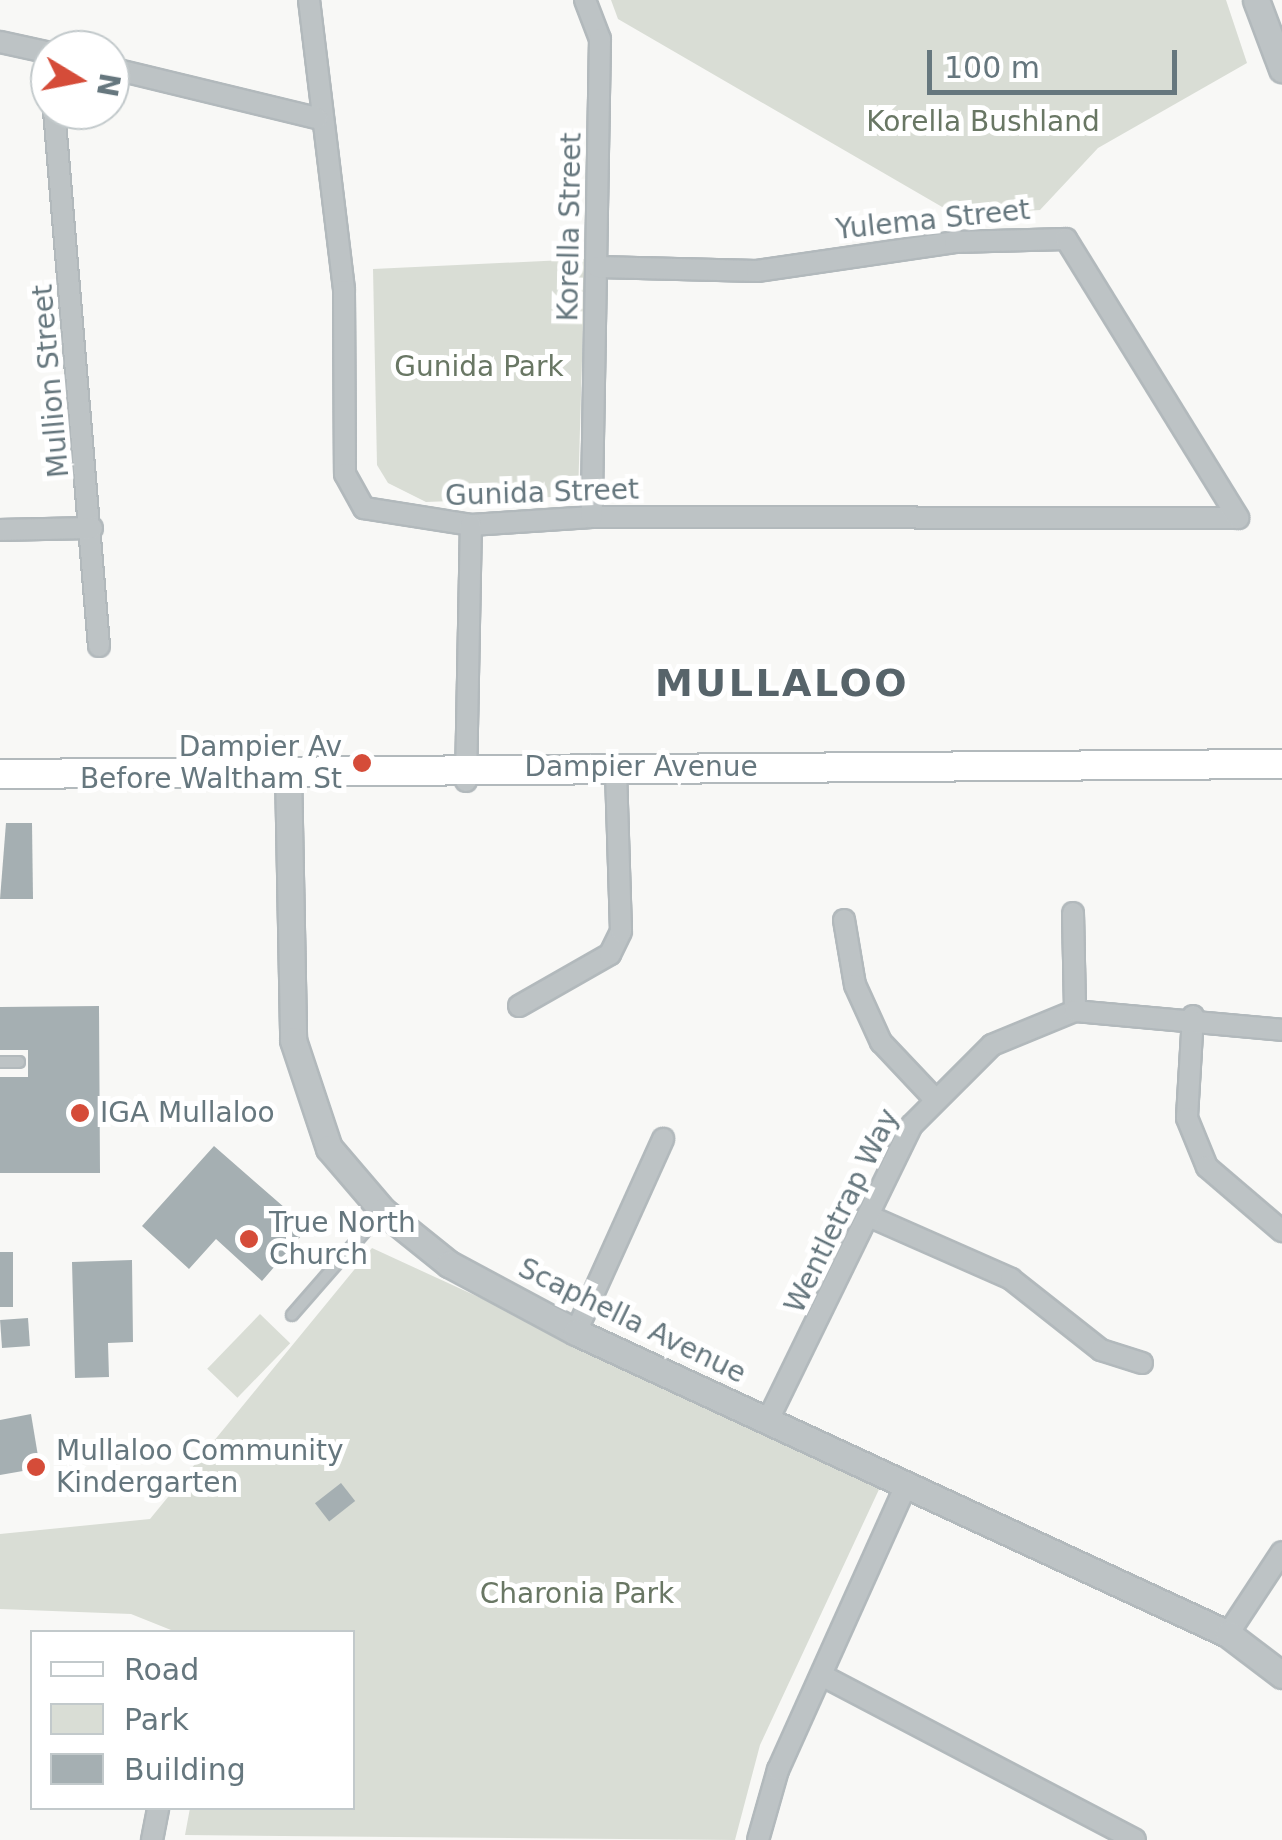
<!DOCTYPE html>
<style>
body{margin:0}
#map{position:relative;width:1282px;height:1840px;overflow:hidden;background:#f8f8f6;font-family:"DejaVu Sans",sans-serif}
div>[style]{position:absolute}
[style*='--x']{left:calc(var(--x)*1px);top:calc(var(--y)*1px);width:calc(var(--w)*1px);rotate:calc(var(--a)*1deg)}
.green>*{inset:0;background:#d9ddd5;transform-origin:0 0}
.building>*{inset:0;background:#a5afb2;transform-origin:0 0}
.roads{filter:drop-shadow(2px 0 #b2b9bc) drop-shadow(-2px 0 #b2b9bc) drop-shadow(0 2px #b2b9bc) drop-shadow(0 -2px #b2b9bc)}
.service>*{height:10px;margin:-5px;padding:0 5px;transform-origin:5px;border-radius:5px;background:#bdc3c5}
.minor>*{height:20px;margin:-10px;padding:0 10px;transform-origin:10px;border-radius:10px;background:#bdc3c5}
.tertiary>*{height:25px;margin:-12.5px;padding:0 12.5px;transform-origin:12.5px;border-radius:12.5px;background:#bdc3c5}
.secondary>*{height:28px;margin:-14px;padding:0 14px;transform-origin:14px;border-radius:14px;background:#fff}
.dots>*{width:28px;height:28px;translate:-50% -50%;box-sizing:border-box;border:5px solid #fff;border-radius:50%}
span{translate:-50% -50%;white-space:nowrap;text-align:center;line-height:1.15;-webkit-text-stroke:10px #fff;paint-order:stroke}
.park-label{font-size:28px;color:#697764}
.street-label{font-size:28px;color:#66777e}
.poi-label{font-size:28px;color:#66777e}
.right{translate:-100% -50%;text-align:right}
.left{translate:0 -50%;text-align:left}
.district-label{font-size:38px;color:#57646a;font-weight:700;letter-spacing:2.5px}
.legend{position:absolute;left:30px;top:1630px;width:325px;height:180px;box-sizing:border-box;background:#fff;border:2px solid #c2c9cb;margin:0;padding:12px 18px;list-style:none;font-size:30px;color:#66777e}
.legend li{display:flex;align-items:center;gap:20px;height:50px}
.legend b{width:50px;border:2px solid #c2c9cb}
.north{position:absolute;left:30px;top:30px;width:100px;height:100px;box-sizing:border-box;background:#fff;border:2px solid #c2c9cb;border-radius:50%;rotate:100deg;font-size:28px;font-weight:700;line-height:40px;text-align:center;color:#66777e}
.north::after{content:'';display:block;margin:auto;width:35px;height:45px;background:#d54c39;clip-path:polygon(50% 0,100% 100%,50% 72%,0 100%)}
.scale{position:absolute;left:927px;top:50px;width:250px;height:45px;box-sizing:border-box;border:5px solid #66777e;border-top:0;padding-left:12px;font-size:30px;line-height:35px;white-space:nowrap;color:#66777e;-webkit-text-stroke:8px #fff;paint-order:stroke}
</style>
<div id="map">
<div class="green">
<div style="clip-path:polygon(611px 0,1226px 0,1247px 63px,1098px 148px,1040px 210px,956px 215px,618px 19px)"></div>
<div style="clip-path:polygon(585px 259px,578px 496px,426px 502px,388px 483px,377px 465px,373px 269px)"></div>
<div style="clip-path:polygon(372px 1248px,882px 1483px,760px 1745px,735px 1840px,185px 1835px,190px 1808px,352px 1808px,352px 1632px,176px 1632px,131px 1614px,0 1609px,0 1534px,150px 1519px)"></div>
<div style="left:260px;top:1314px;width:42px;height:76px;rotate:44deg"></div>
</div>
<div class="building">
<div style="clip-path:polygon(6px 823px,32px 823px,33px 899px,0 899px)"></div>
<div style="clip-path:polygon(99px 1006px,100px 1173px,0 1173px,0 1077px,28px 1077px,28px 1050px,0 1050px,0 1007px)"></div>
<div style="clip-path:polygon(214px 1146px,308px 1228px,262px 1281px,216px 1239px,189px 1269px,142px 1226px)"></div>
<div style="left:0;top:1252px;width:13px;height:55px"></div>
<div style="clip-path:polygon(132px 1260px,133px 1342px,108px 1343px,109px 1377px,75px 1378px,72px 1262px)"></div>
<div style="left:28px;top:1318px;width:28px;height:28px;rotate:86deg"></div>
<div style="clip-path:polygon(31px 1414px,40px 1468px,0 1475px,0 1420px)"></div>
<div style="left:341px;top:1483px;width:23px;height:33px;rotate:52deg"></div>
</div>
<div class="roads">
<div class="service">
<div style="--x:0;--y:1062;--w:19;--a:0"></div>
<div style="--x:292;--y:1315;--w:137;--a:-48.9"></div>
</div>
<div class="minor">
<div style="--x:309;--y:0;--w:293;--a:83.1"></div>
<div style="--x:344;--y:291;--w:183;--a:89.7"></div>
<div style="--x:345;--y:474;--w:39;--a:61"></div>
<div style="--x:364;--y:508;--w:108;--a:9"></div>
<div style="--x:471;--y:525;--w:121;--a:-3.8"></div>
<div style="--x:592;--y:517;--w:646;--a:0.09"></div>
<div style="--x:585;--y:0;--w:42;--a:69"></div>
<div style="--x:600;--y:39;--w:478;--a:91"></div>
<div style="--x:0;--y:42;--w:51;--a:12.4"></div>
<div style="--x:110;--y:68;--w:213;--a:13.6"></div>
<div style="--x:54;--y:110;--w:538;--a:85.2"></div>
<div style="--x:598;--y:267;--w:159;--a:1.4"></div>
<div style="--x:757;--y:271;--w:200;--a:-8.3"></div>
<div style="--x:955;--y:242;--w:111;--a:-1.5"></div>
<div style="--x:1066;--y:239;--w:328;--a:58.3"></div>
<div style="--x:0;--y:530;--w:92;--a:-1.2"></div>
<div style="--x:466;--y:781;--w:256;--a:-88.9"></div>
<div style="--x:1073;--y:913;--w:98;--a:88.8"></div>
<div style="--x:844;--y:920;--w:66;--a:80.4"></div>
<div style="--x:855;--y:985;--w:63;--a:65.5"></div>
<div style="--x:881;--y:1042;--w:74;--a:46.6"></div>
<div style="--x:519;--y:1006;--w:105;--a:-29.7"></div>
<div style="--x:610;--y:954;--w:25;--a:-64"></div>
<div style="--x:621;--y:931;--w:163;--a:-91.8"></div>
<div style="--x:1193;--y:1016;--w:102;--a:93.4"></div>
<div style="--x:1187;--y:1118;--w:53;--a:67.8"></div>
<div style="--x:1207;--y:1167;--w:99;--a:40.5"></div>
<div style="--x:873;--y:1218;--w:151;--a:23.8"></div>
<div style="--x:1011;--y:1279;--w:115;--a:38.3"></div>
<div style="--x:1101;--y:1350;--w:43;--a:17.6"></div>
<div style="--x:576;--y:1332;--w:212;--a:-65.7"></div>
<div style="--x:768;--y:1420;--w:328;--a:-64"></div>
<div style="--x:912;--y:1125;--w:113;--a:-45"></div>
<div style="--x:992;--y:1045;--w:90;--a:-22.3"></div>
<div style="--x:1075;--y:1011;--w:208;--a:5.2"></div>
<div style="--x:1228;--y:1634;--w:98;--a:-56.6"></div>
<div style="--x:825;--y:1677;--w:350;--a:27.7"></div>
<div style="--x:152;--y:1840;--w:33;--a:-79"></div>
<div style="--x:758;--y:1840;--w:73;--a:-74.1"></div>
<div style="--x:778;--y:1770;--w:312;--a:-65.8"></div>
</div>
<div class="tertiary">
<div style="--x:1256;--y:0;--w:74;--a:69.4"></div>
<div style="--x:288;--y:770;--w:270;--a:88.9"></div>
<div style="--x:293;--y:1040;--w:114;--a:71.6"></div>
<div style="--x:329;--y:1148;--w:83;--a:49.4"></div>
<div style="--x:383;--y:1211;--w:85;--a:38.8"></div>
<div style="--x:449;--y:1264;--w:144;--a:28.2"></div>
<div style="--x:576;--y:1332;--w:719;--a:24.85"></div>
<div style="--x:1228;--y:1634;--w:68;--a:37.2"></div>
</div>
<div class="secondary">
<div style="--x:0;--y:774;--w:1282;--a:-0.45"></div>
</div>
</div>
<div class="dots">
<div style="left:362px;top:763px;background:#d54c39"></div>
<div style="left:80px;top:1113px;background:#d54c39"></div>
<div style="left:249px;top:1239px;background:#d54c39"></div>
<div style="left:36px;top:1467px;background:#d54c39"></div>
</div>
<div class="park-label">
<span style="left:983px;top:122px">Korella Bushland</span>
<span style="left:479px;top:367px">Gunida Park</span>
<span style="left:577px;top:1594px">Charonia Park</span>
</div>
<div class="street-label">
<span style="left:933px;top:220px;rotate:-6deg">Yulema Street</span>
<span style="left:570px;top:227px;rotate:-89deg">Korella Street</span>
<span style="left:51px;top:381px;rotate:-95deg">Mullion Street</span>
<span style="left:542px;top:493px;rotate:-2deg">Gunida Street</span>
<span style="left:641px;top:767px">Dampier Avenue</span>
<span style="left:842px;top:1211px;rotate:-64deg">Wentletrap Way</span>
<span style="left:632px;top:1321px;rotate:26deg">Scaphella Avenue</span>
</div>
<div class="poi-label">
<span class="right" style="left:342px;top:763px">Dampier Av<br>Before Waltham St</span>
<span class="left" style="left:100px;top:1113px">IGA Mullaloo</span>
<span class="left" style="left:269px;top:1239px">True North<br>Church</span>
<span class="left" style="left:56px;top:1467px">Mullaloo Community<br>Kindergarten</span>
</div>
<div class="district-label">
<span style="left:782px;top:684px">MULLALOO</span>
</div>
<ul class="legend">
<li><b style="height:12px;background:#fff"></b>Road</li>
<li><b style="height:28px;background:#d9ddd5"></b>Park</li>
<li><b style="height:28px;background:#a5afb2"></b>Building</li>
</ul>
<div class="north">N</div>
<div class="scale">100 m</div>
</div>
